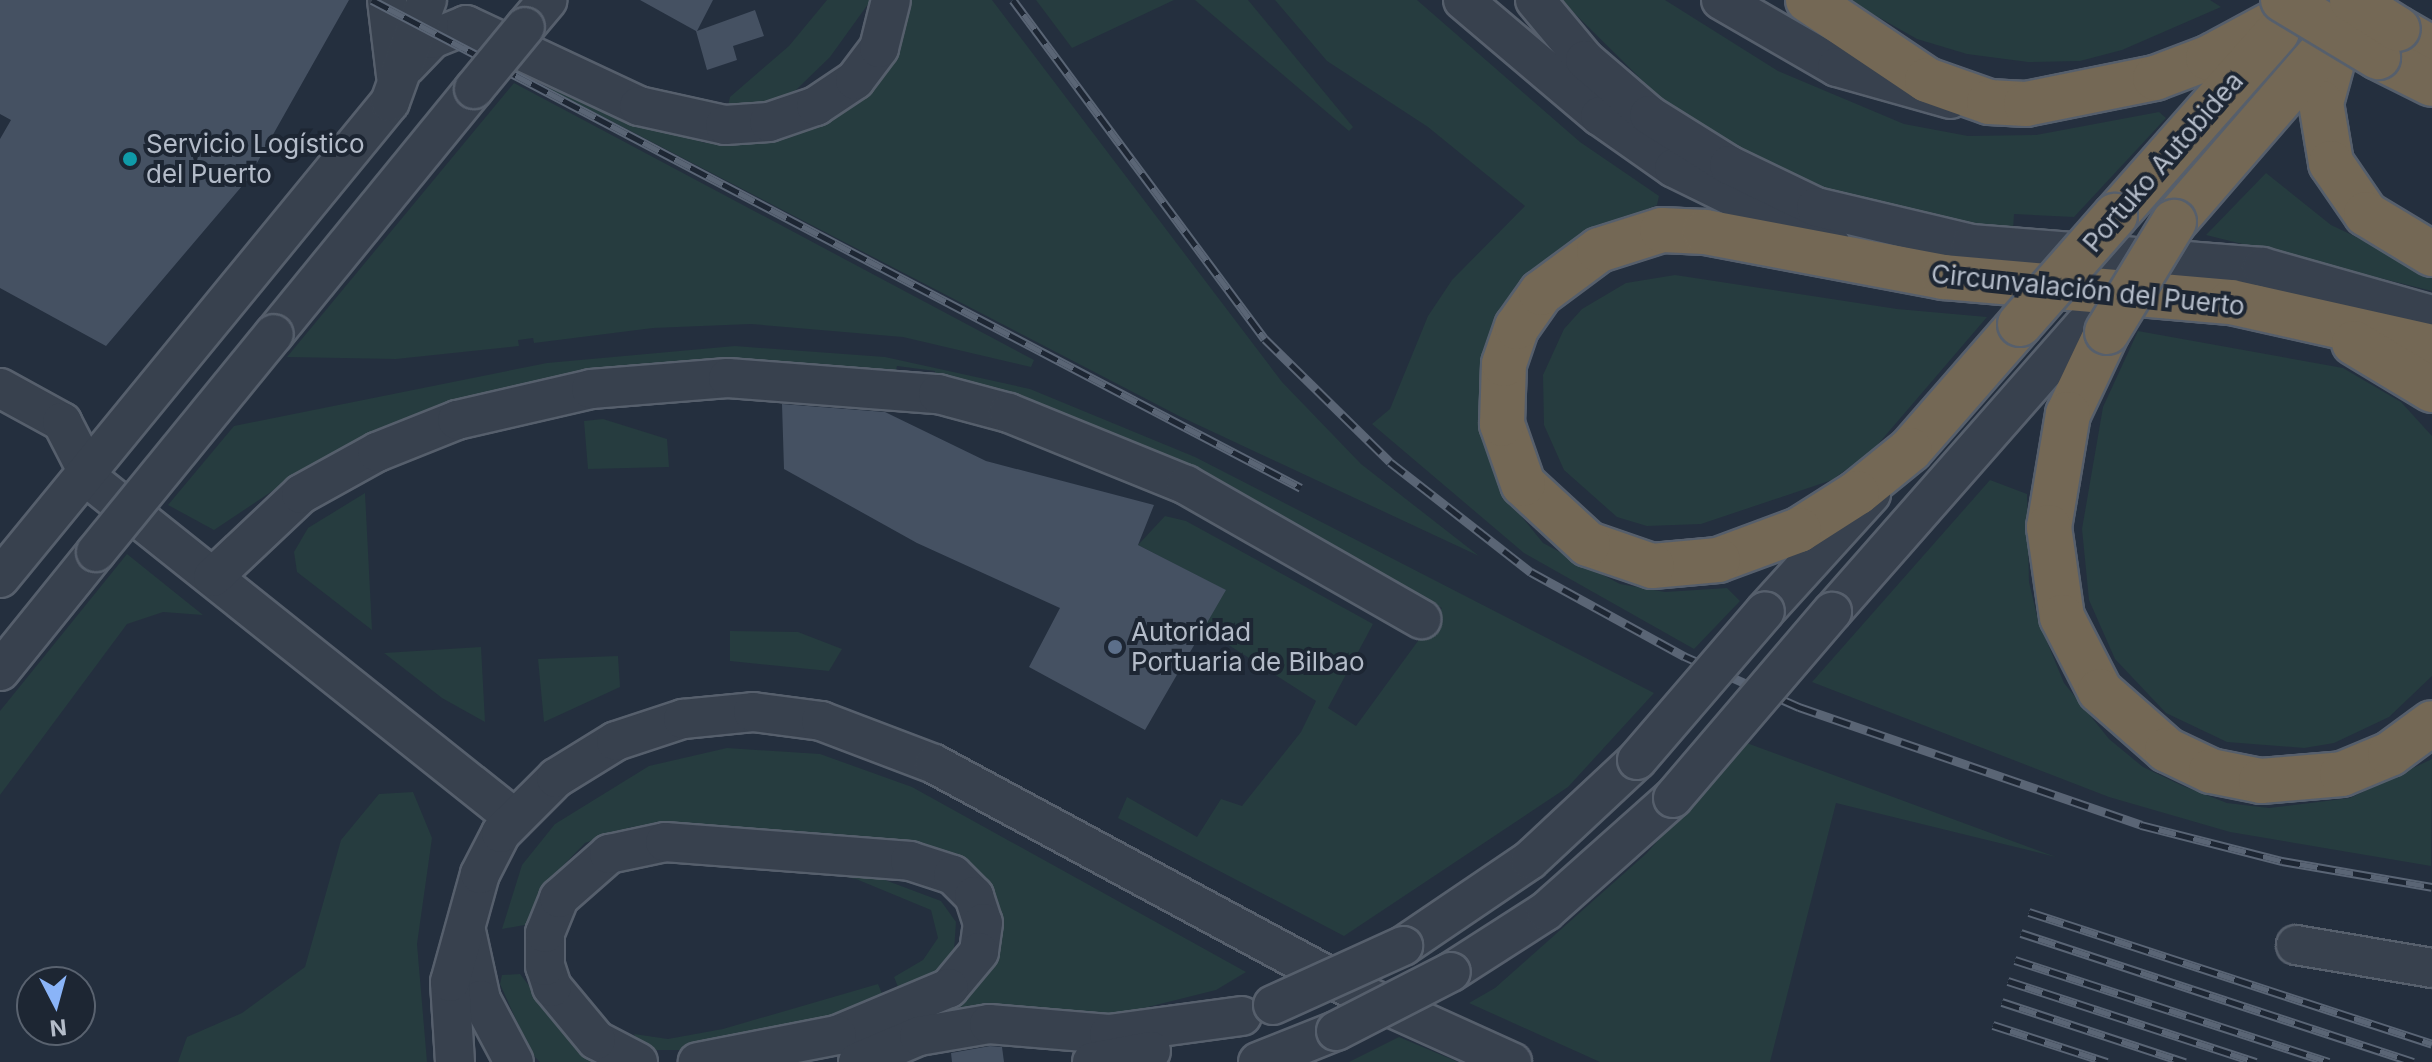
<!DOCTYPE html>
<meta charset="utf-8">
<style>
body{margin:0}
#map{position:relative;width:2432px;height:1062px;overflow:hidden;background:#242f3e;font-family:Inter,sans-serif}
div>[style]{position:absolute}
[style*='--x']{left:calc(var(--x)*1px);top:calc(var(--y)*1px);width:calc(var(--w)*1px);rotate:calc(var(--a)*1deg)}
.green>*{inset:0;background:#263c3f}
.building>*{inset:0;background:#455162}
.roads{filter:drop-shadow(2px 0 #565f6c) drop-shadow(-2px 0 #565f6c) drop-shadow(0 2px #565f6c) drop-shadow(0 -2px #565f6c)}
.minor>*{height:38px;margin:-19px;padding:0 19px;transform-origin:19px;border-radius:19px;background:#38414e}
.highway>*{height:44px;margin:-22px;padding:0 22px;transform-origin:22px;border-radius:22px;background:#746855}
.rail>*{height:9px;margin-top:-4.5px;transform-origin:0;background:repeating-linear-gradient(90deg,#1d2633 0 18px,#5a6575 0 36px);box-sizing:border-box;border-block:2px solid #5a6575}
.bridges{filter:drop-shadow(2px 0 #565f6c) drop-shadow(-2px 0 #565f6c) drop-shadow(0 2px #565f6c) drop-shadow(0 -2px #565f6c)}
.minor-bridge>*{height:38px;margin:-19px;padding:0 19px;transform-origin:19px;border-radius:19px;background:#38414e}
.highway-bridge>*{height:44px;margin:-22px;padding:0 22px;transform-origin:22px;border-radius:22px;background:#746855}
.dots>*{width:22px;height:22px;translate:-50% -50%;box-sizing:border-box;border:4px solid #1d2633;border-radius:50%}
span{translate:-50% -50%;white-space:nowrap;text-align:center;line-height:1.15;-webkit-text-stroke:8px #1d2633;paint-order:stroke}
.poi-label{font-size:26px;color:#b4bcc9}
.left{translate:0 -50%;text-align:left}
.street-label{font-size:26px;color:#b4bcc9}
.north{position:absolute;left:16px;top:966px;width:80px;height:80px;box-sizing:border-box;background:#1d2633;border:2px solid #59626f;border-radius:50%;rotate:174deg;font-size:22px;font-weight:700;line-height:32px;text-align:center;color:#b4bcc9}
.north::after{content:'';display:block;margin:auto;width:28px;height:36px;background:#8ab4f8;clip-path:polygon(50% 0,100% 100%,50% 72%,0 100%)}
</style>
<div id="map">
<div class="green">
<div style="clip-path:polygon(827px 0,871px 0,830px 57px,796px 90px,761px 105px,728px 106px,730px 97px,789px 46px)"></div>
<div style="clip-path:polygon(908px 0,992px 0,1282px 382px,1361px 464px,1479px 556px,1179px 416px,544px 86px,705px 143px,792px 137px,838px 117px,874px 85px,901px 42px)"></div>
<div style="clip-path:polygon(1036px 0,1174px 0,1072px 48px)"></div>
<div style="clip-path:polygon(1195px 0,1248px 0,1353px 127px,1349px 131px)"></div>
<div style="clip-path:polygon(1275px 0,1417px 0,1580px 142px,1659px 196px,1657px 205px,1569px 242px,1524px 282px,1489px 345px,1479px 407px,1504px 495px,1543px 543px,1620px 584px,1665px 592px,1727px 588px,1740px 601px,1694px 649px,1524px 553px,1372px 424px,1390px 409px,1428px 316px,1452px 280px,1525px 206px,1428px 127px,1327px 61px)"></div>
<div style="clip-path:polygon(1561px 0,1665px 0,1778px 71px,1904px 124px,1968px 136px,2036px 135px,2159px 112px,2166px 118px,2074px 217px,2014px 214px,2013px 230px,1946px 222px,1849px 197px,1782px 171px,1721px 137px,1656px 94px)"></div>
<div style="clip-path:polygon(1848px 0,2210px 0,2221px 7px,2122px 50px,2080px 61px,2028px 62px,1967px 54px,1917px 39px)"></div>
<div style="clip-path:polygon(514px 83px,1034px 360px,1031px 367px,903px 337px,751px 324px,653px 328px,534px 343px,533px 338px,518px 340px,519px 346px,396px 359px,287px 357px)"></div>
<div style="clip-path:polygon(2266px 173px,2331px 225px,2432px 273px,2432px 291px,2206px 235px)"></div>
<div style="clip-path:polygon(1675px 275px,1897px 309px,1987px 317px,1873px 450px,1832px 480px,1701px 524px,1647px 526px,1617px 517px,1564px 470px,1544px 425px,1543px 375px,1564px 329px,1582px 309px,1626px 283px)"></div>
<div style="clip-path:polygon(2138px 331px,2343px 368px,2401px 402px,2432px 436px,2432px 676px,2389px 717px,2334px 743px,2304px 748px,2227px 742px,2166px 713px,2115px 659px,2089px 600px,2082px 529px,2103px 407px)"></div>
<div style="clip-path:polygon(735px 346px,885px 357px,1030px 389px,1195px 457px,1654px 693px,1568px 787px,1344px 936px,1118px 818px,1127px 797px,1197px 837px,1221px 799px,1242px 806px,1301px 732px,1316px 701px,1202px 628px,1225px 590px,1138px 545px,1165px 516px,1186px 521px,1373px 624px,1328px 708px,1356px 726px,1442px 608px,1224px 491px,933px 386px,935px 371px,897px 366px,894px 379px,810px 368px,374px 436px,313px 464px,214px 530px,168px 505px,234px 426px,547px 363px)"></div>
<div style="clip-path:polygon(603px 419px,667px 439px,669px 467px,588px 469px,584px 421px)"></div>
<div style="clip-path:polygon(1990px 480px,2027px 494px,2029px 582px,2038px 620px,2064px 683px,2109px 739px,2143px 767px,2183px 786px,2227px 803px,2269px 808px,2350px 798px,2432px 759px,2431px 866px,2230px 832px,2109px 797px,1812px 682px)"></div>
<div style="clip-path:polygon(365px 493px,372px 630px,297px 572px,294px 552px,308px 528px)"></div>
<div style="clip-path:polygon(127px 554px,203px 615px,163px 612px,127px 624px,0 795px,0 711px)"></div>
<div style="clip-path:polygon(730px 631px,798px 632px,842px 649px,829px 671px,730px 661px)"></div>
<div style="clip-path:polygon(481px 647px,485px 722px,442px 698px,384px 653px)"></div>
<div style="clip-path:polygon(618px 656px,620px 687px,544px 722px,538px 659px)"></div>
<div style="clip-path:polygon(1744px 742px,2056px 857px,1836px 803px,1770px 1062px,1600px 1062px,1469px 1003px,1495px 988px,1647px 853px)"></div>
<div style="clip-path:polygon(727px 748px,820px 754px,912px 787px,1246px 972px,1216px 990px,1116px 1015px,1066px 1016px,1009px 1006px,923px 1014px,976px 985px,997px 953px,1000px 917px,986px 883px,660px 826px,631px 827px,585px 843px,555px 874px,530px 924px,502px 929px,522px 865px,555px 824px,649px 766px)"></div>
<div style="clip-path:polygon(413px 792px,432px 838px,417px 944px,427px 1062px,178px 1062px,187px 1037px,242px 1013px,305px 967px,341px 840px,379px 794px)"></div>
<div style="clip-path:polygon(791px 866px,861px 871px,941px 901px,956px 922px,954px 951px,940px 971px,902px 997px,894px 977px,923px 960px,938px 938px,931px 910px,856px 879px)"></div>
<div style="clip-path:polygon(520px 974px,566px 1034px,597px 1062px,540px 1062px,531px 1053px,500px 984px,502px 975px)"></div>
<div style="clip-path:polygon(878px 984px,886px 1003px,691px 1050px,656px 1050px,639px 1045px,634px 1034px,668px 1039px,723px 1029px)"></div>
<div style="clip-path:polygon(1399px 1037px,1458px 1062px,1349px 1062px)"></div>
</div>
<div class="building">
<div style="clip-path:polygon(0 0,349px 0,248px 179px,106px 346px,0 288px,0 139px,11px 120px,0 114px)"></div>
<div style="clip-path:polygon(640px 0,713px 0,697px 31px,755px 10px,764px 36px,733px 46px,737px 60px,707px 70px,696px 31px)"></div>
<div style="clip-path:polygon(782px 404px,885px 412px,986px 461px,1154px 505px,1138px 545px,1226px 590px,1145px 730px,1029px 667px,1060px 608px,917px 543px,784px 469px)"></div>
<div style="clip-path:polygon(990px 1046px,1002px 1047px,1004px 1062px,952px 1062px,951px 1053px)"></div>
</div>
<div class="roads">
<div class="minor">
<div style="--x:387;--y:0;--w:77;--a:83.2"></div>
<div style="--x:1463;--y:0;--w:180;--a:40.3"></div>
<div style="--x:1600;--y:116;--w:90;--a:35.1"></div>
<div style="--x:1674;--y:168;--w:175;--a:26.1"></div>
<div style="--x:1535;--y:0;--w:78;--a:50.2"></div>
<div style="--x:1585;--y:60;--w:84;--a:40.7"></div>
<div style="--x:1649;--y:115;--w:94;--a:32"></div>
<div style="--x:1729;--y:165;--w:97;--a:25.8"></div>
<div style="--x:1816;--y:207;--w:159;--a:13.4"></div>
<div style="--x:1971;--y:244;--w:292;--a:4.5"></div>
<div style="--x:2262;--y:267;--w:177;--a:15.8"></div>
<div style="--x:1721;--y:0;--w:134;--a:30"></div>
<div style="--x:1837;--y:67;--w:118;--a:15.7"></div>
<div style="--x:525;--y:27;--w:35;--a:-50"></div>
<div style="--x:406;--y:66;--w:37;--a:-46"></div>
<div style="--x:432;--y:39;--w:37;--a:-22"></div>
<div style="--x:466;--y:25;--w:191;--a:25.1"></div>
<div style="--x:639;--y:106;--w:88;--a:12.5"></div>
<div style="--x:725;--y:125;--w:44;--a:-3.9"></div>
<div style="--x:769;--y:122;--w:50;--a:-18.8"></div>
<div style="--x:816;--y:106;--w:47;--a:-33.7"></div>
<div style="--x:855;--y:80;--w:40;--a:-53"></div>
<div style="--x:879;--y:48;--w:49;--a:-76"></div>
<div style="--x:274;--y:334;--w:316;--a:-50.8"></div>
<div style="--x:0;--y:388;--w:71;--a:28.7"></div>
<div style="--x:62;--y:422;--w:68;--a:62.7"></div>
<div style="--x:93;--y:482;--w:539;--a:38.59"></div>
<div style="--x:213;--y:577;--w:121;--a:-43.3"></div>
<div style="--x:301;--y:494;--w:87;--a:-28.9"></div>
<div style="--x:377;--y:452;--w:86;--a:-21.8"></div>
<div style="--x:457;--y:420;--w:138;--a:-13"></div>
<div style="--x:591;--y:389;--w:137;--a:-4.6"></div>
<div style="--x:728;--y:378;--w:211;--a:4.4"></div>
<div style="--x:938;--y:394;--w:73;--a:15"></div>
<div style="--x:1009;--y:413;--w:191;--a:22.1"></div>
<div style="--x:1186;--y:485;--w:271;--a:29.7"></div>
<div style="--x:0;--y:578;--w:615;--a:-50.67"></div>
<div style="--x:390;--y:102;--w:109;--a:-70.1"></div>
<div style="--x:1765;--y:611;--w:158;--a:-47.8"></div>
<div style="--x:1832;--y:612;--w:382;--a:-48.7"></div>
<div style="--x:0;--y:671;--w:153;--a:-51.1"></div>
<div style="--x:466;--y:931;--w:71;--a:77.7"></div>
<div style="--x:481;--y:1000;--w:70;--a:62"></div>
<div style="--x:2296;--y:945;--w:138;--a:9.6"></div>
<div style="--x:1403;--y:946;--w:153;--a:-34.1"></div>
<div style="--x:1530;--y:860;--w:146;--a:-43.1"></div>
<div style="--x:1451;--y:972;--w:113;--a:-32.7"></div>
<div style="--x:1546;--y:911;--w:170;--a:-41.7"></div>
<div style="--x:455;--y:1062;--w:80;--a:-93.6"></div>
<div style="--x:450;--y:982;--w:112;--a:-74.5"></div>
<div style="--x:480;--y:874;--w:46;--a:-62.9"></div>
<div style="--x:501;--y:833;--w:78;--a:-45"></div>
<div style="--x:556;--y:778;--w:70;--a:-31.7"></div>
<div style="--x:616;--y:741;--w:71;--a:-18.2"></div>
<div style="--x:683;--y:719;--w:70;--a:-5.7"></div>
<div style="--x:753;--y:712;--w:69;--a:7.5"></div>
<div style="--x:821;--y:721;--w:121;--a:20.8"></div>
<div style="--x:934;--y:764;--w:483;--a:28.3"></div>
<div style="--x:1359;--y:993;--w:168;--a:24.3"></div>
<div style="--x:638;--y:1062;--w:47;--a:-152.4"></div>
<div style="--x:596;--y:1040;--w:69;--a:-129.7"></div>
<div style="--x:552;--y:987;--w:22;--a:-108"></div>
<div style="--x:545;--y:966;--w:33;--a:-90"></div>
<div style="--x:545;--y:933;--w:38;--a:-68"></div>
<div style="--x:559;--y:898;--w:67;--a:-41.3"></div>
<div style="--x:609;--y:854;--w:57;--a:-12.1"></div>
<div style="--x:665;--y:842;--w:246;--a:4.4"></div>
<div style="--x:910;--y:861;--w:45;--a:18"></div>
<div style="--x:953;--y:875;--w:30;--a:45"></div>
<div style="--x:974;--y:896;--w:28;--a:72"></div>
<div style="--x:983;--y:923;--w:29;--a:98"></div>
<div style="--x:979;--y:952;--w:47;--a:129.8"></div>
<div style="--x:949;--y:988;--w:121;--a:157.2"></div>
<div style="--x:837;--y:1035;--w:142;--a:169"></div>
<div style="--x:858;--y:1062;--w:66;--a:-23.1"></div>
<div style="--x:919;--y:1036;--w:71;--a:-9.7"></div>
<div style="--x:989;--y:1024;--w:120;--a:4.8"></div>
<div style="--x:1109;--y:1034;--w:134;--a:-7.7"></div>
<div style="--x:1092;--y:1062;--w:60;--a:-10.6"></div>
<div style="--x:1258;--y:1062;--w:84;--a:-21.7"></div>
</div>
<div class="highway">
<div style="--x:1808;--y:0;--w:143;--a:33.9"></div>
<div style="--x:1927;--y:80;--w:66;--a:19.5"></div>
<div style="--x:1989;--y:102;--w:37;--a:3"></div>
<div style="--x:2026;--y:104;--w:132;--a:-11.4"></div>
<div style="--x:2155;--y:78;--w:57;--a:-20.7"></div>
<div style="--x:2208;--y:58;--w:101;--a:-28.3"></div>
<div style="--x:2398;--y:29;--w:39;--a:30"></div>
<div style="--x:2337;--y:45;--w:60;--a:105.4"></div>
<div style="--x:2321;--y:103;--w:61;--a:80.5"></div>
<div style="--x:2331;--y:163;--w:62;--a:55.5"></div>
<div style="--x:2366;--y:214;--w:77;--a:31.2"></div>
<div style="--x:2378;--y:57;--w:60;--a:26.6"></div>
<div style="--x:2115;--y:216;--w:245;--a:-48.6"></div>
<div style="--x:2174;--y:222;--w:286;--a:-49.1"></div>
<div style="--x:2020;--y:324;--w:167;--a:131.1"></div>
<div style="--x:1910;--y:450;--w:68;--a:140.9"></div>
<div style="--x:1857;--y:493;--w:69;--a:147.5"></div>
<div style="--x:1799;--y:530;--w:86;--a:159.7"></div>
<div style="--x:1718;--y:560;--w:66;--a:174.8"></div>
<div style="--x:1652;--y:566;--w:68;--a:-161"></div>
<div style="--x:1588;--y:544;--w:88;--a:-137.3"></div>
<div style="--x:1523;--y:484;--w:64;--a:-109.3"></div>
<div style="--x:1502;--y:424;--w:60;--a:-88.1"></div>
<div style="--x:1504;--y:364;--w:39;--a:-71"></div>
<div style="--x:1517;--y:327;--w:42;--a:-54.8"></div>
<div style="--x:1541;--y:293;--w:72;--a:-36.6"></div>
<div style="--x:1599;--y:250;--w:66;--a:-17.6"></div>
<div style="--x:1662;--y:230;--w:43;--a:2.7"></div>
<div style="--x:1705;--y:232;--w:243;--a:10.7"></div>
<div style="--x:1944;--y:277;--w:288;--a:5"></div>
<div style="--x:2231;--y:302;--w:206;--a:12.6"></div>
<div style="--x:2107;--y:332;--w:91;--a:115.4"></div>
<div style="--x:2068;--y:414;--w:115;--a:99.5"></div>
<div style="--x:2049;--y:527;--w:91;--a:81.8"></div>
<div style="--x:2062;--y:617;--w:83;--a:62.8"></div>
<div style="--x:2100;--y:691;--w:89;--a:41.4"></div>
<div style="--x:2167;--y:750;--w:49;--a:25.5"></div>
<div style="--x:2211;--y:771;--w:51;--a:11.3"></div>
<div style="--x:2261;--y:781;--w:81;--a:-4.9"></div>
<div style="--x:2342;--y:774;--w:52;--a:-22.6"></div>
<div style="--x:2390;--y:754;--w:52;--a:-36.4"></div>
<div style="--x:2354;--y:343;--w:91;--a:31.1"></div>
</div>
</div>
<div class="rail">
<div style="--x:372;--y:0;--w:1049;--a:27.71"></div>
<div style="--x:1013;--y:0;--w:422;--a:53.4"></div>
<div style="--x:1265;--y:339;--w:175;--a:44.5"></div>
<div style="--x:1390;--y:462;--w:179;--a:38"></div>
<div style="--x:1531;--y:572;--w:175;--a:28.8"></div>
<div style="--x:1684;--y:656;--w:126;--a:23.9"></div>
<div style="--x:1799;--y:707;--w:362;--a:19"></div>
<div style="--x:2141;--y:825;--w:146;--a:14.3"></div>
<div style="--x:2282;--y:861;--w:152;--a:9.8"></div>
<div style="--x:2029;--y:912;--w:424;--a:18.1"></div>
<div style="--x:2021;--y:933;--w:413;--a:18.2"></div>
<div style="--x:2015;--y:960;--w:330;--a:18"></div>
<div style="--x:2008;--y:981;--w:261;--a:18.1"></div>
<div style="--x:2002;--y:1002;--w:193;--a:18.2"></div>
<div style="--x:1993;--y:1025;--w:120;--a:18"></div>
</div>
<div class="bridges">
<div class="minor-bridge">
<div style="--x:474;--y:89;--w:80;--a:-50.6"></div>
<div style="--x:96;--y:552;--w:281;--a:-50.8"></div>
<div style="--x:1637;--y:760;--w:196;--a:-49.3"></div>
<div style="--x:1673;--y:798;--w:245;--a:-49.5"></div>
<div style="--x:1273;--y:1005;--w:143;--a:-24.4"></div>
<div style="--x:1336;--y:1031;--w:129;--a:-27.2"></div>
</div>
<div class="highway-bridge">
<div style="--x:2283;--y:0;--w:111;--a:31"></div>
<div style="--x:2352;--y:0;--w:54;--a:32.2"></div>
<div style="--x:2020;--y:324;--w:144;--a:-48.7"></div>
<div style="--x:2107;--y:332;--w:129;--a:-58.7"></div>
</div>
</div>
<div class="dots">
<div style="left:130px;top:159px;background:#0f9aa8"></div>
<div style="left:1115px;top:647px;background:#5c6f8a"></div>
</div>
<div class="poi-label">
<span class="left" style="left:146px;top:159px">Servicio Logístico<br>del Puerto</span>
<span class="left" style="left:1131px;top:647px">Autoridad<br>Portuaria de Bilbao</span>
</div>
<div class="street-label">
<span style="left:2163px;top:162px;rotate:-49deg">Portuko Autobidea</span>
<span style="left:2088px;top:290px;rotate:6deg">Circunvalación del Puerto</span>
</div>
<div class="north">N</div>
</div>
